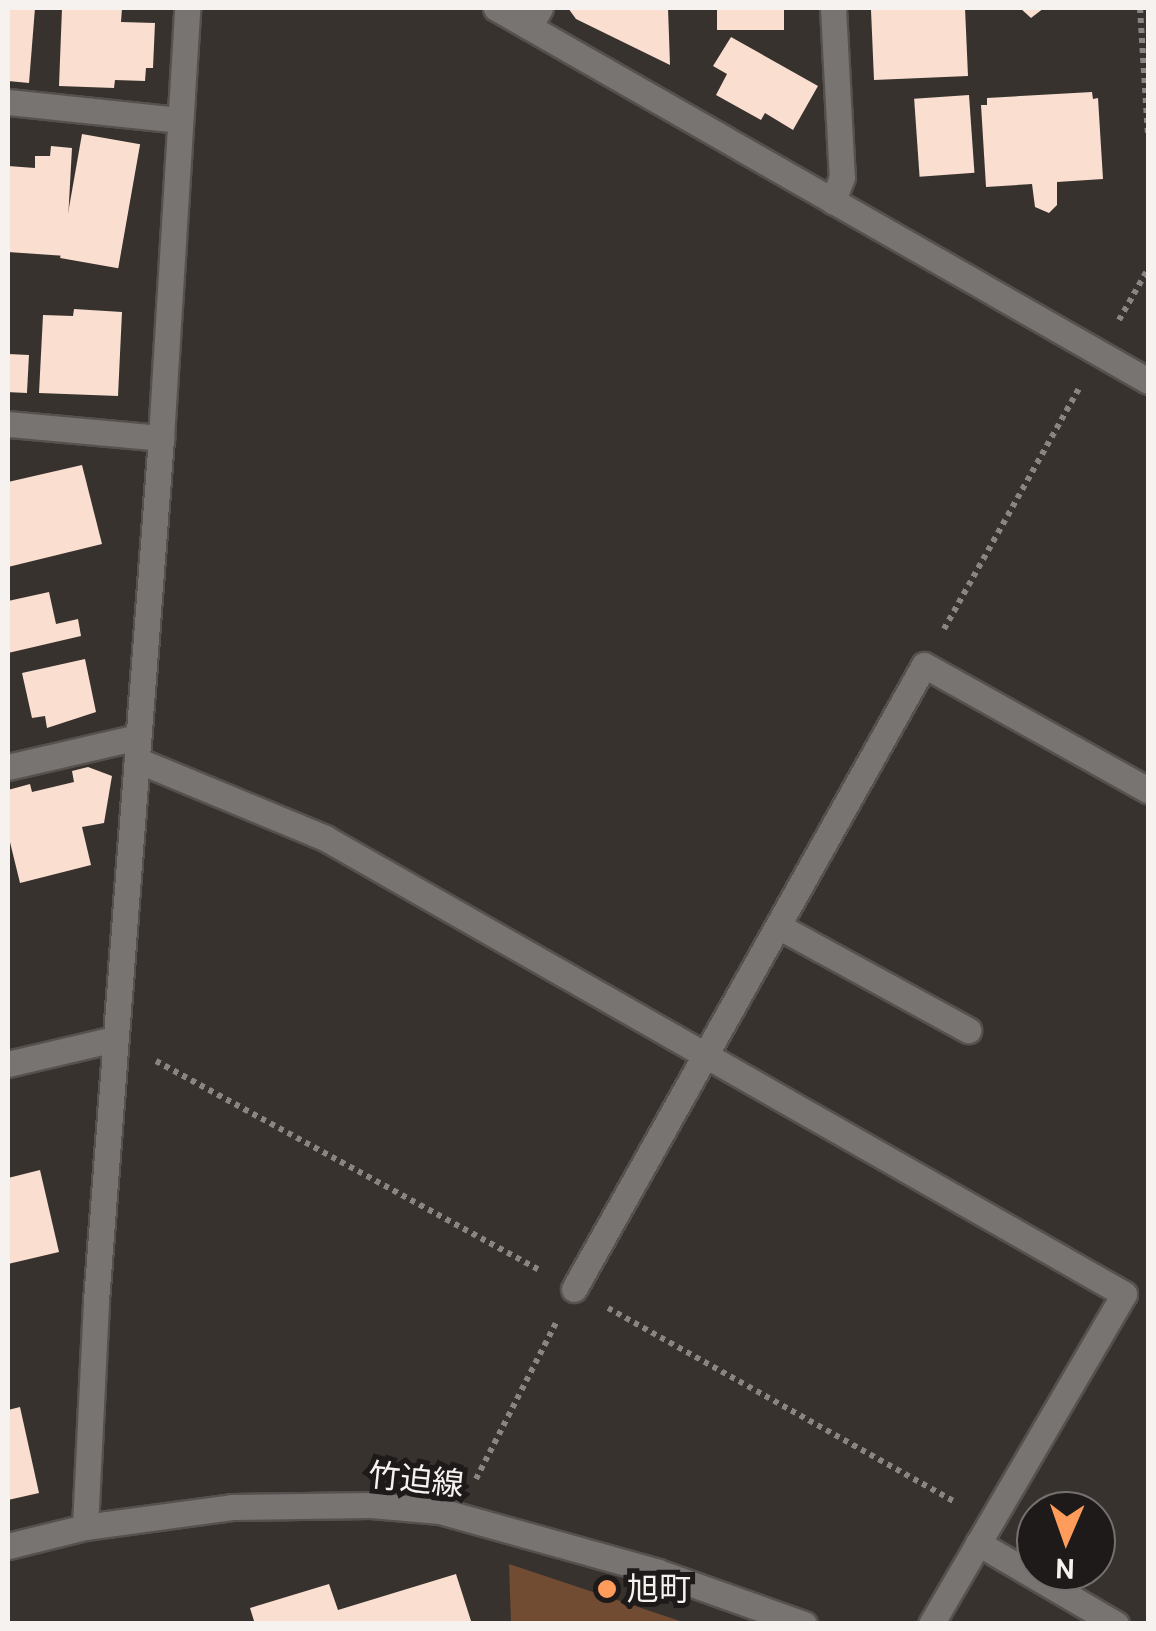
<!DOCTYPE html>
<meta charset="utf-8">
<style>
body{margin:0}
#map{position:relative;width:1156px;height:1631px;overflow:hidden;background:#38322f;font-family:Cabin,"Noto Sans JP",sans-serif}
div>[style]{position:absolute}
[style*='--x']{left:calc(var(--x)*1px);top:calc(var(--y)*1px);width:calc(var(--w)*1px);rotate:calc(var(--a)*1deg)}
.green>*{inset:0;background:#724b33}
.building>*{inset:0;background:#fadecf;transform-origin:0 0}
.path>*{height:6px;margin-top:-3px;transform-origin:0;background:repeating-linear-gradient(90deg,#8a8582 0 5px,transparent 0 10px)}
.roads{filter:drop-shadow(2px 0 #56514e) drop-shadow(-2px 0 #56514e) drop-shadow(0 2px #56514e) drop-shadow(0 -2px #56514e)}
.minor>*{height:25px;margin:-12.5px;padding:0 12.5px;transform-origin:12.5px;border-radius:12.5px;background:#777472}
.tertiary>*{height:25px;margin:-12.5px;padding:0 12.5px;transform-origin:12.5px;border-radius:12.5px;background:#777472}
.dots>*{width:28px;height:28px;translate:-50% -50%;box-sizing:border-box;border:5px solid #1d1a19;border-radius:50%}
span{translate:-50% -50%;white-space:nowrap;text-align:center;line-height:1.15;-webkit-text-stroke:10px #1d1a19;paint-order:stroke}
.street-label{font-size:32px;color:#f6f2f0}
.poi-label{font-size:32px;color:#f6f2f0}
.left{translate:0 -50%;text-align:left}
.frame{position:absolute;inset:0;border:10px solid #f6f2f0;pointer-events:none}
.north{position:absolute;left:1016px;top:1491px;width:100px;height:100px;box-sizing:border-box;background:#1d1a19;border:2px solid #74706f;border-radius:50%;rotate:182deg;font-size:28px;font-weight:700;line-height:40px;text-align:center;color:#f6f2f0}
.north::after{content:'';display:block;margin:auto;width:35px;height:45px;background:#ff9b5b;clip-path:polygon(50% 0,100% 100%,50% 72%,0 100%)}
</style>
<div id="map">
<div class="green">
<div style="clip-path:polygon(509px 1564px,686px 1623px,511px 1623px)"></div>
</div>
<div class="building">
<div style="clip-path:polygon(8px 8px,35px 8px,29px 83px,8px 81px)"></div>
<div style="clip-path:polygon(62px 8px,122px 8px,121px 22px,155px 23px,153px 68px,146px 68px,145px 81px,115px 80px,114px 88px,59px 86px)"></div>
<div style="clip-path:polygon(568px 8px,668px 8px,670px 65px,576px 19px)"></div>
<div style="left:717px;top:8px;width:67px;height:22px"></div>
<div style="clip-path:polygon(902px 8px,965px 8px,968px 76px,874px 80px,871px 10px)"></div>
<div style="clip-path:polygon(1020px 8px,1044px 8px,1031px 18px)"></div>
<div style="clip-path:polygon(731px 37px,818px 86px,793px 130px,765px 113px,761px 120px,716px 95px,727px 74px,713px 66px)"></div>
<div style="clip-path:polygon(1092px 92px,1093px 99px,1098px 98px,1103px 179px,1057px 182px,1057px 205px,1049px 213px,1035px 207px,1032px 184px,986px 187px,981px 105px,987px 105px,987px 98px)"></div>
<div style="left:969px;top:95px;width:78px;height:55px;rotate:86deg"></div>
<div style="left:82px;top:134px;width:59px;height:126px;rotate:10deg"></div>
<div style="clip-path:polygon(51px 146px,72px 148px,66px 256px,8px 252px,8px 166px,35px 168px,35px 156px,50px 156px)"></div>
<div style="clip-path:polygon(74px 309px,122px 312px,118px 396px,39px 393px,43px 315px,73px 316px)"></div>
<div style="left:8px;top:354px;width:21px;height:38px;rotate:3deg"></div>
<div style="clip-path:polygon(82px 465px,102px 544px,8px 567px,8px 482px)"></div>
<div style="clip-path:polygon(49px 592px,56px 624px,78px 619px,81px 636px,8px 653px,8px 601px)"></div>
<div style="clip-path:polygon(85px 659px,96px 712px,47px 728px,45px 716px,32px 718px,22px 673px)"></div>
<div style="clip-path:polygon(88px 767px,112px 776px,104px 823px,82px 827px,91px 865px,20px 883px,8px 834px,8px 790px,30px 784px,32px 792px,74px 782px,72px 771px)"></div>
<div style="clip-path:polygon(40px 1170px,59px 1252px,8px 1264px,8px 1178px)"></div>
<div style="clip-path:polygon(20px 1407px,39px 1493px,8px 1500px,8px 1410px)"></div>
<div style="clip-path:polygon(456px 1574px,472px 1624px,255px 1624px,250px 1608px,329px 1584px,338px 1610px)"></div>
</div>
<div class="path">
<div style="--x:1140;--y:8;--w:126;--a:86.4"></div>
<div style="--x:1119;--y:320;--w:59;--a:-60.4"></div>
<div style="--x:944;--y:629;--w:278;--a:-60.7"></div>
<div style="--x:156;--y:1061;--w:437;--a:28.6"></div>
<div style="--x:608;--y:1308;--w:398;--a:29.2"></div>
<div style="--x:476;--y:1479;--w:178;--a:-62.9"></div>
</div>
<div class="roads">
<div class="minor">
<div style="--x:833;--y:8;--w:169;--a:87"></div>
<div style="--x:842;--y:177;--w:26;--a:111"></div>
<div style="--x:529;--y:27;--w:22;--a:-60"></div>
<div style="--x:8;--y:102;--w:173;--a:6"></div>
<div style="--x:8;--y:424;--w:154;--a:5.2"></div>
<div style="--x:137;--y:760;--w:204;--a:22.5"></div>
<div style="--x:325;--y:838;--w:920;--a:29.71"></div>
<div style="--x:1124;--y:1294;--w:382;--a:120.3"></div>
<div style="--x:8;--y:767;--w:133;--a:-13"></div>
<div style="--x:778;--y:926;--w:217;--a:28.7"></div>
<div style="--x:8;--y:1064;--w:110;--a:-13.2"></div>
<div style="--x:574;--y:1289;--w:715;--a:-60.71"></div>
<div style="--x:924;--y:665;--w:257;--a:29.2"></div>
<div style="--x:978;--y:1543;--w:160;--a:30.4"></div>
</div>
<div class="tertiary">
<div style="--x:496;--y:8;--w:751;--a:29.77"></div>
<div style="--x:85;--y:1527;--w:226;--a:-87.2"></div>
<div style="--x:96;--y:1301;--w:865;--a:-85.69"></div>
<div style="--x:161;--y:438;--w:431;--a:-86.5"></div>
<div style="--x:8;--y:1546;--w:79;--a:-13.9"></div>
<div style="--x:85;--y:1527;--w:148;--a:-7.7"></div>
<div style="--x:232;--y:1507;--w:139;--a:-0.8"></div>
<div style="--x:371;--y:1505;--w:69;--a:5"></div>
<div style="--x:440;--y:1511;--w:226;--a:15.6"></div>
<div style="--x:658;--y:1572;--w:155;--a:19.6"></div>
</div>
</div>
<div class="dots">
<div style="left:607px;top:1589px;background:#ff9b5b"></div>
</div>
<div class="street-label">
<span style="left:416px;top:1480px;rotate:6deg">竹迫線</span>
</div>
<div class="poi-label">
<span class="left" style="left:627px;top:1589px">旭町</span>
</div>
<div class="frame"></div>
<div class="north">N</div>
</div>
